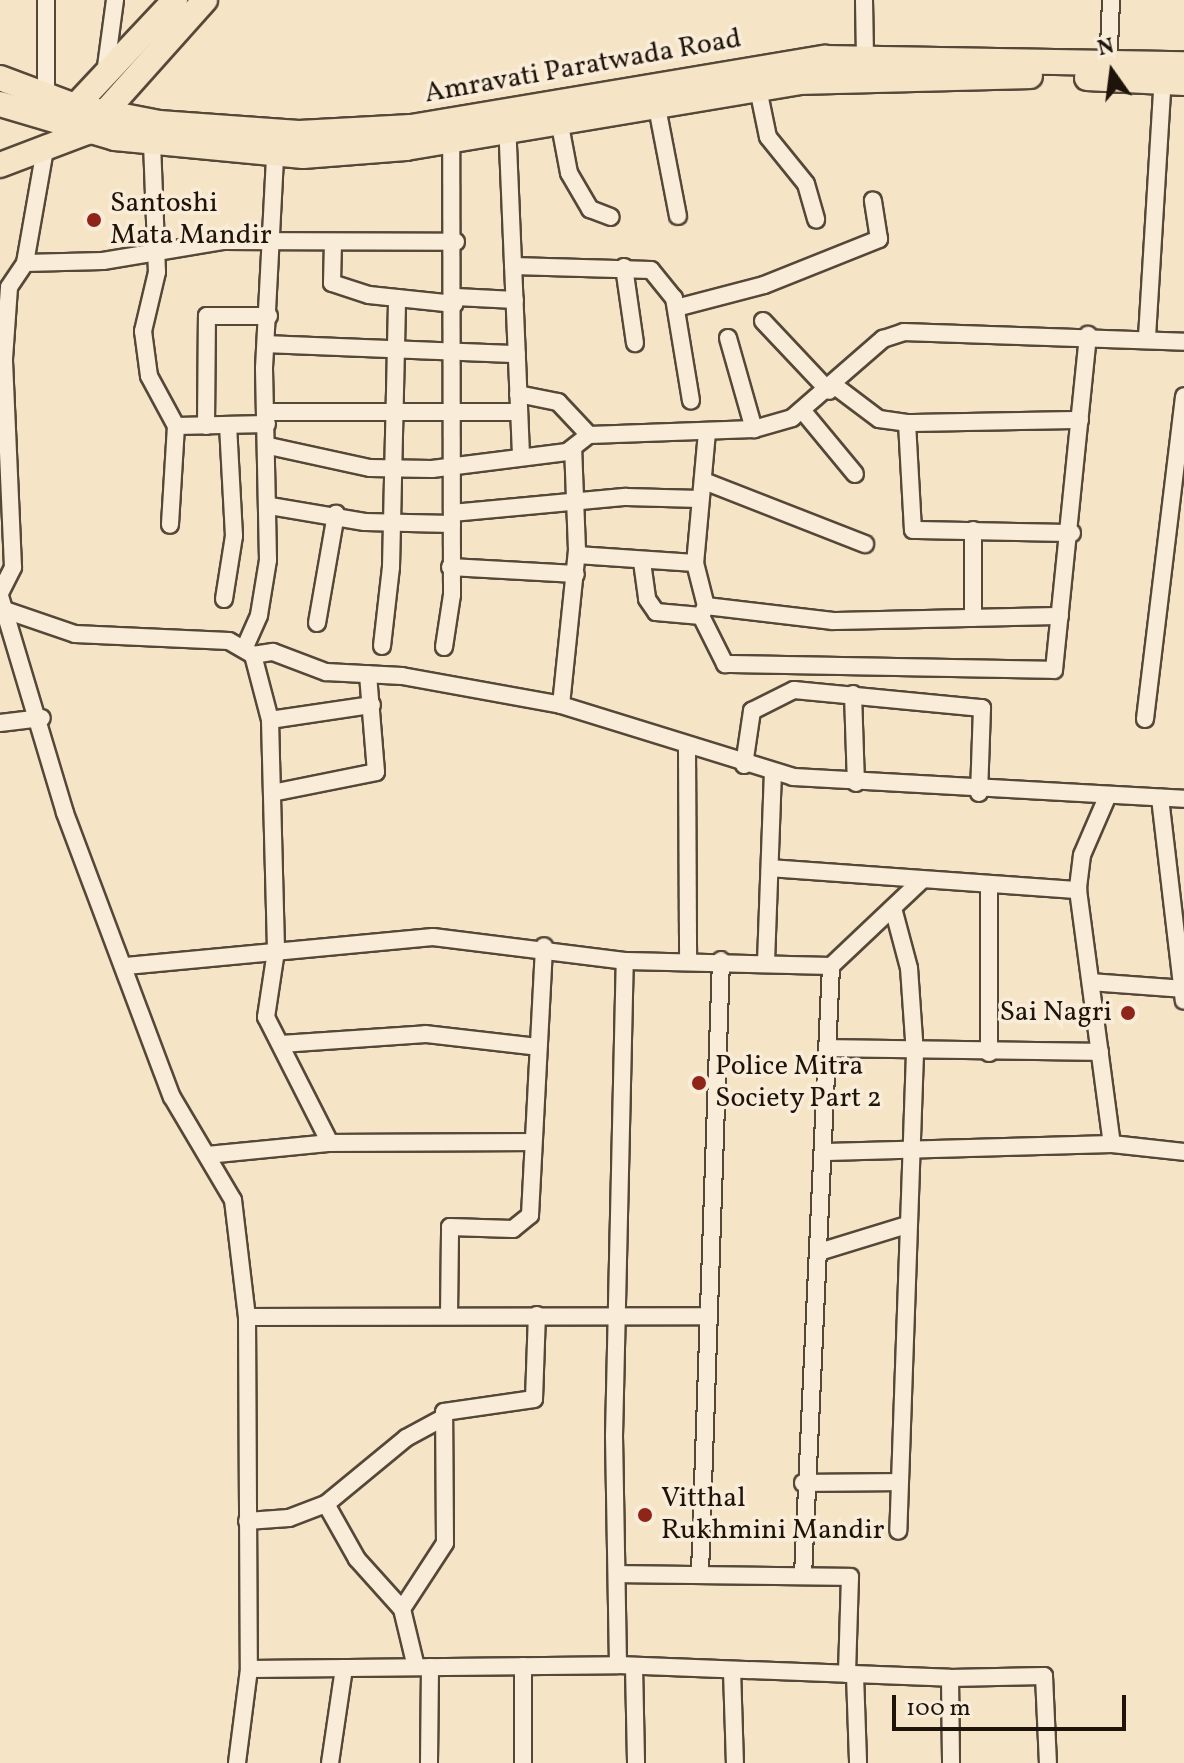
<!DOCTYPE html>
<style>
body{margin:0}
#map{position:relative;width:1184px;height:1763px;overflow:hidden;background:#f6e4c6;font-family:Vollkorn,serif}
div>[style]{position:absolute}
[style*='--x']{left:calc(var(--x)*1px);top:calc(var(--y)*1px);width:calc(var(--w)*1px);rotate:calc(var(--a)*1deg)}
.roads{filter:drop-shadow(2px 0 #554839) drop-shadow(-2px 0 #554839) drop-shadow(0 2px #554839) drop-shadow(0 -2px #554839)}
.minor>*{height:16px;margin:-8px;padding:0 8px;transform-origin:8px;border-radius:8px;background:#f9edda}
.primary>*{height:24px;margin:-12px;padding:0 12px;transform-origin:12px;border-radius:12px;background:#f6e4c6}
.dots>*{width:22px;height:22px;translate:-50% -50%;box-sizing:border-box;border:4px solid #f9edda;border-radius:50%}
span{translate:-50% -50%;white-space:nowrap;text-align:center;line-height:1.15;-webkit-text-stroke:7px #f9edda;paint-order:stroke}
.street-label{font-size:28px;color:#1f140a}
.poi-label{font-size:28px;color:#1f140a}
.left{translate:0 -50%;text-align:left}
.right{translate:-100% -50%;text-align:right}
.north{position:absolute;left:1072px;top:32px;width:80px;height:80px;-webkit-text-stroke:6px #f9edda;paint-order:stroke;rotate:346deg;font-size:22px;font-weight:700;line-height:32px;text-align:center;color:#1f140a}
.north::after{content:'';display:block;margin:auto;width:28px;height:36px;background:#1f140a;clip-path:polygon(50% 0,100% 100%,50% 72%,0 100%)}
.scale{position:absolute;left:892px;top:1695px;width:234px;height:36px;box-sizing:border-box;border:4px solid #1f140a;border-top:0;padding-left:10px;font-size:24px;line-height:28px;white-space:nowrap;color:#1f140a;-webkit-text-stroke:6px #f9edda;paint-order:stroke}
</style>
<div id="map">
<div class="roads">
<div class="minor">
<div style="--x:46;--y:0;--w:88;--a:90"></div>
<div style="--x:864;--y:0;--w:57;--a:89"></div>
<div style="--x:1108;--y:70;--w:70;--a:-87.5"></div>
<div style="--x:105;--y:74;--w:75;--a:-82.3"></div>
<div style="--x:756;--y:79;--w:59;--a:78.3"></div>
<div style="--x:768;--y:137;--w:60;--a:51"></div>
<div style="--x:806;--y:184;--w:37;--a:74"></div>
<div style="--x:656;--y:102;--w:116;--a:79.1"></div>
<div style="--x:559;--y:120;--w:54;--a:79.3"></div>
<div style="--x:569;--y:173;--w:42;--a:59.7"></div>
<div style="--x:590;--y:209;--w:22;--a:21"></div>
<div style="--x:507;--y:121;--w:334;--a:87.6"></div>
<div style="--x:152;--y:143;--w:129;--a:87.8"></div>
<div style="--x:157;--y:272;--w:61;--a:103.3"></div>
<div style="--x:143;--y:331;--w:45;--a:82.4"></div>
<div style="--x:149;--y:376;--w:57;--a:61.6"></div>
<div style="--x:176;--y:426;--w:99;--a:93.5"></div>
<div style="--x:333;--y:242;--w:41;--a:91.4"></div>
<div style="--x:332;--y:283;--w:39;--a:18"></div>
<div style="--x:369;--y:295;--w:86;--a:6"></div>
<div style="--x:25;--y:263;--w:121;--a:-80"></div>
<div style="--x:513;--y:266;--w:138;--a:1.7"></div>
<div style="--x:651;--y:270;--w:36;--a:51"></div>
<div style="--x:674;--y:298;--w:104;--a:80.6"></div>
<div style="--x:624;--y:267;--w:77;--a:81.8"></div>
<div style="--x:456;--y:297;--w:59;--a:2.9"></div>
<div style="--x:676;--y:308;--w:91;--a:-14.6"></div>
<div style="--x:764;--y:285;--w:124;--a:-21.8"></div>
<div style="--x:879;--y:239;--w:39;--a:-99"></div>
<div style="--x:763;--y:321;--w:96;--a:46.7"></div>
<div style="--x:1147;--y:337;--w:262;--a:-86.5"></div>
<div style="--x:728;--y:338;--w:95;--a:74.1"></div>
<div style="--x:266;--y:344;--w:251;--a:2.3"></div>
<div style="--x:835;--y:386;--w:55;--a:36.9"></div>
<div style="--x:879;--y:419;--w:28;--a:8"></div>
<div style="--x:907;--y:423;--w:173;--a:-1"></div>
<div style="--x:518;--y:394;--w:41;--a:11.3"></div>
<div style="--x:558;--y:402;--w:45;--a:46.8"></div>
<div style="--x:589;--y:435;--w:165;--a:-2.1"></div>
<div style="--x:754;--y:429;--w:40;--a:-16"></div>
<div style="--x:792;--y:418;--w:121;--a:-41"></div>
<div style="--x:883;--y:339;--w:22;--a:-18"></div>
<div style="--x:904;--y:332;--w:280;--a:2"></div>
<div style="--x:802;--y:410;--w:83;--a:50.4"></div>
<div style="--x:266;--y:412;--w:253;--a:0"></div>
<div style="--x:907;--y:423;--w:107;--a:86.8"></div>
<div style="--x:913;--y:530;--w:159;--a:1.1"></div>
<div style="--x:176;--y:426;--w:91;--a:-1.3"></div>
<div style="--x:206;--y:426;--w:110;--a:-89.5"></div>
<div style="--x:207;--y:316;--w:62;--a:0"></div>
<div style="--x:707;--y:432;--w:132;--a:95.2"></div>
<div style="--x:695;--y:563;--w:44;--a:75.7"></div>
<div style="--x:706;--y:606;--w:11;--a:117"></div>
<div style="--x:701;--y:616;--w:54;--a:63.4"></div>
<div style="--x:725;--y:664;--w:329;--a:1"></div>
<div style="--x:1054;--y:670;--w:337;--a:-84.2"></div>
<div style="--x:269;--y:446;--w:103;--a:12.3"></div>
<div style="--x:370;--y:468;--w:62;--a:0.9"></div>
<div style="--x:432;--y:469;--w:136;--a:-7.2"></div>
<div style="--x:567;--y:452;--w:28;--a:-38"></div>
<div style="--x:704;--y:481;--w:173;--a:21.4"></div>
<div style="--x:270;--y:506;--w:96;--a:9.6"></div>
<div style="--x:365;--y:522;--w:87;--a:1.3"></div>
<div style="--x:452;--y:513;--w:175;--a:-5.3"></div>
<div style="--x:626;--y:497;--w:74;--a:1.5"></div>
<div style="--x:973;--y:530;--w:88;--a:90"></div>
<div style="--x:577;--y:555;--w:118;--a:3.9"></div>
<div style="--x:642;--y:562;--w:37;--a:82"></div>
<div style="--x:647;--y:599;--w:16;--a:55"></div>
<div style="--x:656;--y:612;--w:45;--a:5.1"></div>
<div style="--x:450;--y:567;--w:126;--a:3.2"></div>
<div style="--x:0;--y:593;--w:29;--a:-63"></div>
<div style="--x:13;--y:567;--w:208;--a:-92.5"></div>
<div style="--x:4;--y:359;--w:72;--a:-86"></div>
<div style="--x:9;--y:287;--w:29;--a:-56"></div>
<div style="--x:25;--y:263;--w:78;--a:-1.5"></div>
<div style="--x:103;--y:261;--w:121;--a:-9.5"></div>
<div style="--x:222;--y:241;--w:234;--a:0.2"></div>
<div style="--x:0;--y:596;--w:227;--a:73.3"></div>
<div style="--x:65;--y:813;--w:303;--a:69.4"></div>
<div style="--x:172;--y:1097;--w:120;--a:59.4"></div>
<div style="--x:233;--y:1200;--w:118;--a:83.2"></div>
<div style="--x:247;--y:1317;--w:352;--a:89.7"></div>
<div style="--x:249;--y:1669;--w:95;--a:97.3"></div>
<div style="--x:224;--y:599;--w:64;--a:-81"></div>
<div style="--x:234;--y:536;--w:111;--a:-93.1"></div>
<div style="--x:706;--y:606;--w:128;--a:6.7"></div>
<div style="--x:833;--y:621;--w:227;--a:-1.3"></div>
<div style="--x:5;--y:610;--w:74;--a:18.9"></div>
<div style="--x:75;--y:634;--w:154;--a:2.6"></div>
<div style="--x:229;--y:641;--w:28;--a:30"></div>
<div style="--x:253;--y:655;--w:67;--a:75.3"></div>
<div style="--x:270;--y:720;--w:231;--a:88.5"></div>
<div style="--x:276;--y:951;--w:67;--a:98.6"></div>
<div style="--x:266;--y:1017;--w:141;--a:63.1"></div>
<div style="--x:317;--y:623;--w:111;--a:-80.1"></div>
<div style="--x:382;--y:646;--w:80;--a:-83.5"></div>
<div style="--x:391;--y:567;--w:269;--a:-88.7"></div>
<div style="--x:245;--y:647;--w:35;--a:-66"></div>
<div style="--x:259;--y:615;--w:56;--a:-80.7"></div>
<div style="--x:268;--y:560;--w:192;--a:-91.2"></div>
<div style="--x:264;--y:368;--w:213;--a:-87"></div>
<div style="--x:444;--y:647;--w:53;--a:-81.3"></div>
<div style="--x:452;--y:595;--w:455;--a:-90.1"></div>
<div style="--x:253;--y:655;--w:20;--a:-9"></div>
<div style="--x:273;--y:652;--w:57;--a:20.7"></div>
<div style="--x:326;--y:672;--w:76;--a:3"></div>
<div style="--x:402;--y:676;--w:162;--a:10.3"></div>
<div style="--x:561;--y:705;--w:243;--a:17.2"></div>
<div style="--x:793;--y:777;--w:392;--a:3.2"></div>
<div style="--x:853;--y:694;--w:89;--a:88.1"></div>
<div style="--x:561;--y:705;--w:156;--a:-84.1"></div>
<div style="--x:577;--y:550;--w:102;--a:-92.2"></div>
<div style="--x:1145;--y:719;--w:325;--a:-83.1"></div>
<div style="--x:270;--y:720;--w:103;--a:-8.4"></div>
<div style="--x:0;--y:723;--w:42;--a:-6.8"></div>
<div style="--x:687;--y:749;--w:211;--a:89.7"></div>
<div style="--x:744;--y:765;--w:55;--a:-81.6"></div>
<div style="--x:752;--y:711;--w:47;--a:-26.6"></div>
<div style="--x:794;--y:690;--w:189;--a:5.5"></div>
<div style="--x:982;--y:708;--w:85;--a:92"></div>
<div style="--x:272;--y:793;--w:106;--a:-11.4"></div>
<div style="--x:376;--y:772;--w:98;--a:-94.7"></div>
<div style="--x:1108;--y:795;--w:65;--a:113.4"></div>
<div style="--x:1082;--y:855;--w:35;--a:97"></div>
<div style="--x:1078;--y:890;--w:256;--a:82.4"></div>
<div style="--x:1160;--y:798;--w:204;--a:83.3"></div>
<div style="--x:770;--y:868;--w:309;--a:4.1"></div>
<div style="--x:989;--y:885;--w:168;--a:90"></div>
<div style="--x:893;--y:908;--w:62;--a:75.1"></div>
<div style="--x:909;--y:968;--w:85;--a:86"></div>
<div style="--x:915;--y:1053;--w:478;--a:92"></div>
<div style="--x:766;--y:962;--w:190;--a:-87.9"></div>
<div style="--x:126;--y:966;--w:308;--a:-5.4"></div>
<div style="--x:433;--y:937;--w:193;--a:7.1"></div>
<div style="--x:625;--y:961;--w:206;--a:1.4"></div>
<div style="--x:831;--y:966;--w:610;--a:92.63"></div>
<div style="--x:831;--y:966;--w:125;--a:-43.4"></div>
<div style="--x:1091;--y:982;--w:93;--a:4.3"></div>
<div style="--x:281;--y:1044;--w:145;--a:-3.9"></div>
<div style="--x:426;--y:1034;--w:113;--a:6.6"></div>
<div style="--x:828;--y:1048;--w:272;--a:0.8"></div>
<div style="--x:827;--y:1152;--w:285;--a:-1.6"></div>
<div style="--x:1112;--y:1144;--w:72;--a:6.3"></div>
<div style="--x:207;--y:1155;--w:124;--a:-5.6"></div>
<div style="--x:330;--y:1143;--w:203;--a:-0.3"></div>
<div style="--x:819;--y:1252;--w:92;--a:-17.1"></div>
<div style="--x:449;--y:1315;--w:88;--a:-89.3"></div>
<div style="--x:450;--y:1227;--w:63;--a:1.8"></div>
<div style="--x:513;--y:1229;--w:22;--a:-39"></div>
<div style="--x:530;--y:1215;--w:269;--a:-87"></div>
<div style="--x:247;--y:1317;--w:462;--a:-0.1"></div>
<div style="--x:803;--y:1483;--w:96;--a:-0.6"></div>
<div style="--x:326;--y:1504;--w:63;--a:60.6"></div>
<div style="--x:357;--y:1559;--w:67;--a:48"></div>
<div style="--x:247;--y:1521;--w:42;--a:-4.1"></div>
<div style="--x:289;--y:1518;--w:40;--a:-21"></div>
<div style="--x:326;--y:1504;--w:104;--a:-39.5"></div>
<div style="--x:406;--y:1438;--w:42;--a:-28.4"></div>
<div style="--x:700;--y:1573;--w:613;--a:-88.04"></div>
<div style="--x:619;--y:1574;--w:231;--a:0.7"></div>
<div style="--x:850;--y:1577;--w:97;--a:91.8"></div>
<div style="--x:618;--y:1665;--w:229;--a:-91"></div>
<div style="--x:614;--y:1436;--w:475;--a:-88.7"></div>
<div style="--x:634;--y:1666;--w:97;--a:88.8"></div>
<div style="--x:416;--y:1667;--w:60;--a:-103.6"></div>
<div style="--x:402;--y:1609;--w:79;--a:-56.9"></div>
<div style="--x:445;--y:1543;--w:131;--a:-90.4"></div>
<div style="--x:444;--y:1412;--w:91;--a:-8.2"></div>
<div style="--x:534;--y:1399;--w:84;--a:-88"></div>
<div style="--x:249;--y:1669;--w:369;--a:-0.6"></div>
<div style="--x:618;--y:1665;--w:332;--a:2.2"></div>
<div style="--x:950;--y:1678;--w:85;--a:89.3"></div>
<div style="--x:732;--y:1670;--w:93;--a:88.2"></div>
<div style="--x:855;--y:1675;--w:88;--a:88"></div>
<div style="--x:950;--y:1678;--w:94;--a:-1.2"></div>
<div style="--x:1044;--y:1676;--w:87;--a:87.4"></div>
<div style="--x:330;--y:1763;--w:96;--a:-81.6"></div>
<div style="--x:429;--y:1763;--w:96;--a:-89.4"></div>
<div style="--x:523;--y:1763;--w:97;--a:-90"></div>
</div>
<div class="primary">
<div style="--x:0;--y:78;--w:82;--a:20.6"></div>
<div style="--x:77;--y:107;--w:84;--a:11"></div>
<div style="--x:159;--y:123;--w:140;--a:4.1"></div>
<div style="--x:299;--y:133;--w:112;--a:-3.1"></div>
<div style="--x:411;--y:127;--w:420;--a:-9.5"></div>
<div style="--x:825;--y:58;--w:359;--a:1"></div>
<div style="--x:1087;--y:78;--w:97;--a:3"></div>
<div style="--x:0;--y:104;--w:120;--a:16.5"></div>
<div style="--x:115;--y:138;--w:189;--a:5.5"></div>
<div style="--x:303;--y:156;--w:103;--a:-4.4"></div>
<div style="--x:406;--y:148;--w:399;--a:-9.5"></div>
<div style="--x:800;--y:82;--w:230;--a:-1.5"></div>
<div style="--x:69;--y:113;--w:155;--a:-46.8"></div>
<div style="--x:0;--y:165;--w:93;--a:-20.8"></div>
<div style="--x:87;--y:132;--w:177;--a:-48.2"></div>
</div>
</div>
<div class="dots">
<div style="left:94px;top:220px;background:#8f2418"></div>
<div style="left:1128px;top:1013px;background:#8f2418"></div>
<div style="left:699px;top:1083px;background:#8f2418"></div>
<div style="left:645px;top:1515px;background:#8f2418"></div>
</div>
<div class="street-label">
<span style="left:583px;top:67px;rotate:-10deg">Amravati Paratwada Road</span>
</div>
<div class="poi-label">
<span class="left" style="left:110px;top:220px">Santoshi<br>Mata Mandir</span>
<span class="right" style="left:1112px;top:1013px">Sai Nagri</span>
<span class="left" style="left:715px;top:1083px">Police Mitra<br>Society Part 2</span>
<span class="left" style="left:661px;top:1515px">Vitthal<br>Rukhmini Mandir</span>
</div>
<div class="north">N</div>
<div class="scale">100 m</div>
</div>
